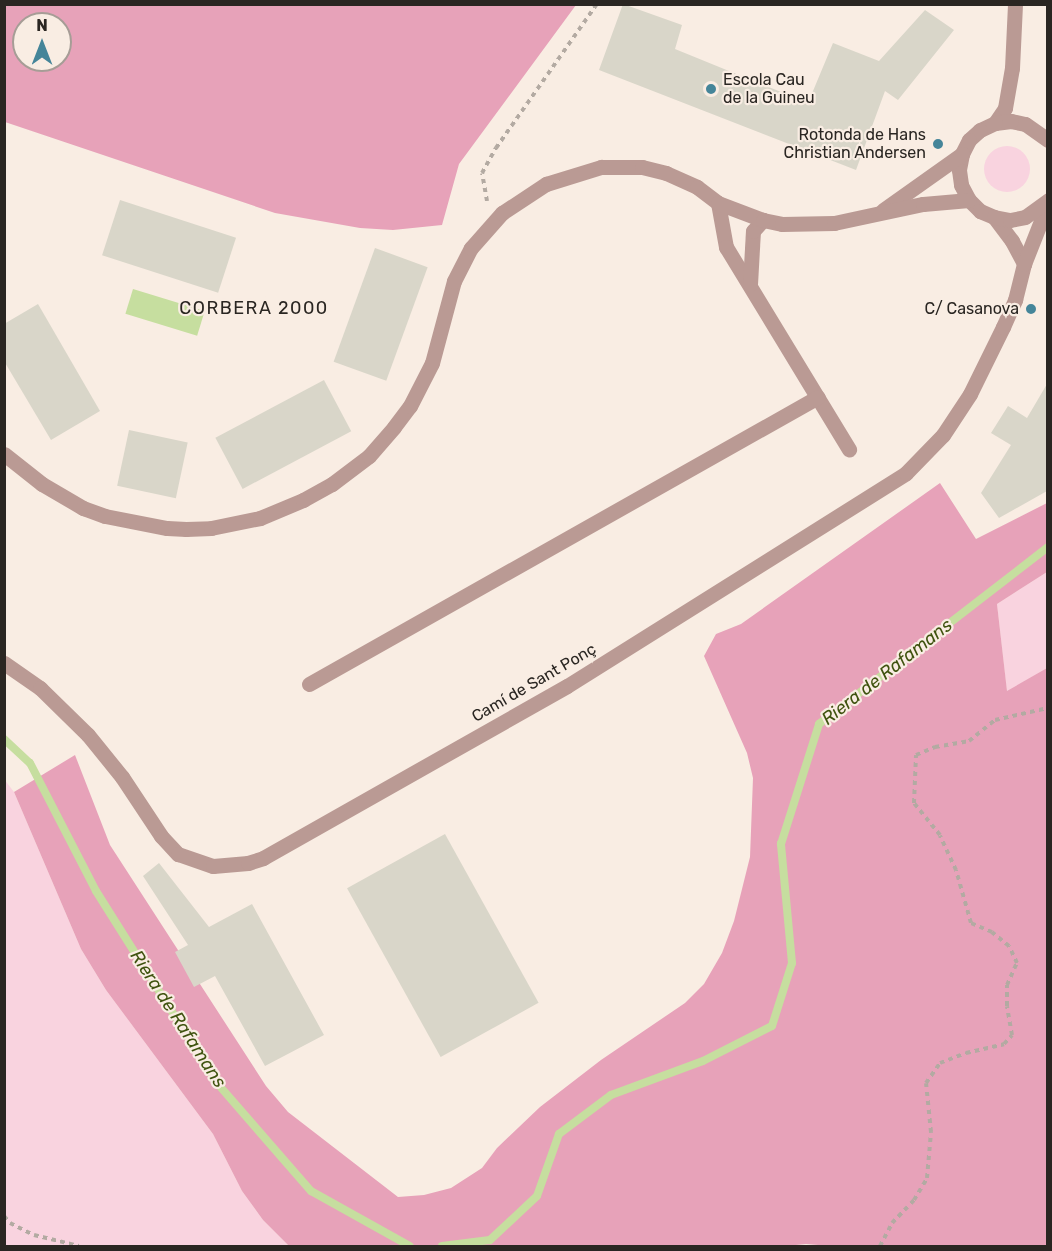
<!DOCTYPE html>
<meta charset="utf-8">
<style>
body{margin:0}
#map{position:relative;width:1052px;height:1251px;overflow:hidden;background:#f9ede3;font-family:Rubik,sans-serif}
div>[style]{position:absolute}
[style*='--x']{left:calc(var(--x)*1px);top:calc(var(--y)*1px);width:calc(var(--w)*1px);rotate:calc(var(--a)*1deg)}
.green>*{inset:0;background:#f9d3df}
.round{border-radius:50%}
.forest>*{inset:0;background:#e7a2b9}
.water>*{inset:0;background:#c6de9f;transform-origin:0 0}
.stream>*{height:8px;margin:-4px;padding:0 4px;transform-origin:4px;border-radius:4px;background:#c6de9f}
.building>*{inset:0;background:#d9d6c9;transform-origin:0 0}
.path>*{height:4px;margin-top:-2px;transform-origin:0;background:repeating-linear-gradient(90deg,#b3aaa2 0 4.5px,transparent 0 9px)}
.minor>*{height:15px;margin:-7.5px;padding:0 7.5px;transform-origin:7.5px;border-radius:7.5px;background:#ba9a94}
.tertiary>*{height:15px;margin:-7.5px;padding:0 7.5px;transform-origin:7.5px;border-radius:7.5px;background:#ba9a94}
.dots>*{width:16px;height:16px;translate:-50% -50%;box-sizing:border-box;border:3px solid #f9ede3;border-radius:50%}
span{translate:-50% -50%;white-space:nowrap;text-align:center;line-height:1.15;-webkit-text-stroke:4.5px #f9ede3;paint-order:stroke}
.poi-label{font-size:16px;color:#2a2622}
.left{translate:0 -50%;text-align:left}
.right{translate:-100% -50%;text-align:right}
.street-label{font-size:16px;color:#2a2622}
.neighbourhood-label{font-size:18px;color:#2a2622;letter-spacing:1.5px}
.water-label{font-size:18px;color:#3f530f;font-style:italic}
.frame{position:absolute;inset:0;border:6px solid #2a2622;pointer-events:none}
.north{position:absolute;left:12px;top:12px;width:60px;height:60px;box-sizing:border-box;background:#f9ede3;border:2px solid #a69d96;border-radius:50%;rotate:0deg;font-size:16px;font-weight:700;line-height:24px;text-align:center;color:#2a2622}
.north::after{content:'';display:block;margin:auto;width:21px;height:27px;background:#458599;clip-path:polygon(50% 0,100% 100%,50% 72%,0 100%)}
</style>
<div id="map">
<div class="green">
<div class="round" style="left:984px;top:146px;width:46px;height:46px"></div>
<div style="clip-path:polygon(1047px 572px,1047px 668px,1007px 692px,997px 604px)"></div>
<div style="clip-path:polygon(4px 779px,14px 792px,81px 949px,106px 990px,213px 1134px,242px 1191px,263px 1220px,289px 1246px,5px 1246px)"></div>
</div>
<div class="forest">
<div style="clip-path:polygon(evenodd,5px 4px,576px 4px,576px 5px,459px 164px,442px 225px,393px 230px,360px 228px,275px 213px,5px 122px,5px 4px,24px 24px,60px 24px,60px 60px,24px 60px,24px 24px)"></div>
<div style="clip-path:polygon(940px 483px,976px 539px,1047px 503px,1047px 572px,997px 604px,1007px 691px,1047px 668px,1047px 1246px,830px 1246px,806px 1244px,786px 1246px,289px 1246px,263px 1220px,242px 1191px,213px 1134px,106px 990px,81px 949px,14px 792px,75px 755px,110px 845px,266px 1086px,288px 1112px,398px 1197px,424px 1195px,451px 1188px,482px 1168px,497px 1148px,540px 1107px,601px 1060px,685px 1003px,704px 984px,722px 953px,734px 921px,750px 857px,753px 778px,747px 753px,704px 656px,716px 634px,741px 624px)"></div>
</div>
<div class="water">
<div style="left:133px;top:289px;width:75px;height:26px;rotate:17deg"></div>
</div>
<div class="stream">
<div style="--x:4;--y:739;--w:35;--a:43"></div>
<div style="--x:30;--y:763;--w:144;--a:62.7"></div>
<div style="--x:96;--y:891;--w:227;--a:57.8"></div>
<div style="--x:217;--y:1083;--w:143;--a:49"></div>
<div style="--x:311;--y:1191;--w:113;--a:29.1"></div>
<div style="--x:442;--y:1246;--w:48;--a:-7.1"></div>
<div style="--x:490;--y:1240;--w:64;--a:-43.1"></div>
<div style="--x:537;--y:1196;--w:66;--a:-70.5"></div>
<div style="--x:559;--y:1134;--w:65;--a:-36.9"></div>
<div style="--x:611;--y:1095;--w:98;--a:-20.3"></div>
<div style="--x:703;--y:1061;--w:77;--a:-26.9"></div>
<div style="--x:772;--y:1026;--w:66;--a:-72.4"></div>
<div style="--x:792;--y:963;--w:120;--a:-95.3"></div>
<div style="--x:781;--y:844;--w:126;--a:-72.4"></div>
<div style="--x:819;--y:724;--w:289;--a:-37.7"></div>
</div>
<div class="building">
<div style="clip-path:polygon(623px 4px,682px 25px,675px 49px,808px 103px,833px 43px,879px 61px,925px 10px,954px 30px,898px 100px,885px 91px,856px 170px,599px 70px)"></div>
<div style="left:120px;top:200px;width:122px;height:58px;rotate:18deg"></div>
<div style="left:375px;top:248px;width:56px;height:121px;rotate:20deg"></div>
<div style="clip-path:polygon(38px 304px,100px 411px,51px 440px,4px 361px,4px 324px)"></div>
<div style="left:324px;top:380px;width:58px;height:123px;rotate:62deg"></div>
<div style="clip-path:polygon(1047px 384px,1047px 491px,999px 518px,981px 493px,1011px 445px,991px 433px,1008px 406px,1027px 418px)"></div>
<div style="left:129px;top:430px;width:60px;height:57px;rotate:12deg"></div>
<div style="left:445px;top:834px;width:193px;height:112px;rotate:61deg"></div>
<div style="clip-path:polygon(159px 863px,209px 927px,252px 904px,324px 1035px,265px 1066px,215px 976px,194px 987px,175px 952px,188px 945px,143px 876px)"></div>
</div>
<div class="path">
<div style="--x:487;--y:201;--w:28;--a:-100"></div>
<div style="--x:482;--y:173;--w:29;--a:-61"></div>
<div style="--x:496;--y:148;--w:176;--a:-55"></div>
<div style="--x:4;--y:1216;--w:9;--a:49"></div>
<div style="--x:10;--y:1223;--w:27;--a:27"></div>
<div style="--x:34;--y:1235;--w:46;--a:13.7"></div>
<div style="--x:880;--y:1246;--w:26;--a:-62"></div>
<div style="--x:892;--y:1223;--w:32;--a:-46"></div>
<div style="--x:914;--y:1200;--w:26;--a:-59"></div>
<div style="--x:927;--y:1178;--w:46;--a:-85"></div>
<div style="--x:931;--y:1132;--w:49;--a:-95.8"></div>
<div style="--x:926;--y:1083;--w:24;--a:-55"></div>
<div style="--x:940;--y:1063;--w:28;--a:-21"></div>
<div style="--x:966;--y:1053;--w:39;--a:-13"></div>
<div style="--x:1004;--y:1044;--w:12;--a:-48"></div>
<div style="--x:1012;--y:1035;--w:29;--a:-100"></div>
<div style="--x:1007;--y:1006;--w:21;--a:-90"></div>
<div style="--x:1007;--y:985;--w:24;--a:-66"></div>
<div style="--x:1017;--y:963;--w:19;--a:-115"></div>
<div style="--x:1009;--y:946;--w:22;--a:-141"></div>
<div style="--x:992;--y:932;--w:23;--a:-157"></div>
<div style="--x:971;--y:923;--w:55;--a:-105.8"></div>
<div style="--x:956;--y:870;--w:38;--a:-115"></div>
<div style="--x:940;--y:835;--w:41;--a:-129.1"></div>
<div style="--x:914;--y:803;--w:48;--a:-87.6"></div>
<div style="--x:916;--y:755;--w:21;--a:-23"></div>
<div style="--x:935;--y:747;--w:35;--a:-10"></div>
<div style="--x:969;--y:741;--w:33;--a:-39"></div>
<div style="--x:995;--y:720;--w:54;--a:-12.8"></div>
</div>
<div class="minor">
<div style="--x:995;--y:123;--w:18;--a:-56"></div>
<div style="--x:1005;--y:108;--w:41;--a:-80.1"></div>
<div style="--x:1012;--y:68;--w:64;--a:-87.3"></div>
<div style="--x:718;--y:203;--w:45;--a:79.7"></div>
<div style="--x:726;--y:247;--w:237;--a:58.7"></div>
<div style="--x:994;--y:217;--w:30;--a:53"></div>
<div style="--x:1012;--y:241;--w:26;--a:62"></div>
<div style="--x:750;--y:284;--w:53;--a:-86.8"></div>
<div style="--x:753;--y:231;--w:15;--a:-48"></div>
<div style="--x:4;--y:663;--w:44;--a:34.8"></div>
<div style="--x:40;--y:688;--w:67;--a:44.4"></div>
<div style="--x:88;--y:735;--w:54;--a:51"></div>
<div style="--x:122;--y:777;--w:71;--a:56.5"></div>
<div style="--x:161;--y:836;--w:25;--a:47"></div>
<div style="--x:178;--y:854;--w:37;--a:19"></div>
<div style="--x:213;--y:866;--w:35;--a:-5"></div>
<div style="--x:248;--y:863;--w:16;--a:-18"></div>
<div style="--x:263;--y:858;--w:349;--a:-29.5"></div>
<div style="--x:567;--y:686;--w:400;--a:-32.1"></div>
<div style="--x:906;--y:473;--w:53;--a:-45.8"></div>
<div style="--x:943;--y:435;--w:49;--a:-56.6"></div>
<div style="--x:970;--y:394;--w:75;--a:-63.8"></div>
<div style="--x:1003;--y:327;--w:30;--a:-66"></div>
<div style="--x:1015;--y:300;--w:37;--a:-76"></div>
<div style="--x:1024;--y:264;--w:66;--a:-68.5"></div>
<div style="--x:309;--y:684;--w:584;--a:-29.42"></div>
</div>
<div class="tertiary">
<div style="--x:1048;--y:140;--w:28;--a:-145"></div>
<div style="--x:1025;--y:124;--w:14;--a:-168"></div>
<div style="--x:1011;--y:121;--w:16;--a:173"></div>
<div style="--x:995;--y:123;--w:17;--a:155"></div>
<div style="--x:980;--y:130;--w:15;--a:138"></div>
<div style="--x:969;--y:140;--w:16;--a:117"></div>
<div style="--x:962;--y:154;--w:16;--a:101"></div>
<div style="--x:959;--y:170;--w:15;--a:82"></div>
<div style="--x:961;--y:185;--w:17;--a:62"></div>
<div style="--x:969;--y:200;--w:16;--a:45"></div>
<div style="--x:980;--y:211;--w:15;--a:23"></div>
<div style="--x:994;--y:217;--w:16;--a:11"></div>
<div style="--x:1010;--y:220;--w:15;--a:-11"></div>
<div style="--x:1025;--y:217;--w:29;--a:-36"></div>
<div style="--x:883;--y:210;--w:97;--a:-35.3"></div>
<div style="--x:4;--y:454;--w:48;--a:38.3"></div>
<div style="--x:42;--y:484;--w:48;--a:30.3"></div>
<div style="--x:83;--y:508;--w:23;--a:20"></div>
<div style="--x:105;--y:516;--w:63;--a:11"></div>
<div style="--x:167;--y:528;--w:19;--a:3"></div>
<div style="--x:186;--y:529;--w:25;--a:-2"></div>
<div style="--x:211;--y:528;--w:50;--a:-11.5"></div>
<div style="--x:260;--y:518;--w:47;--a:-22.7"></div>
<div style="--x:303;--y:500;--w:33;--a:-29"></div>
<div style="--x:332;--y:484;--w:46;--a:-37.1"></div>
<div style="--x:369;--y:456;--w:38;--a:-49"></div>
<div style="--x:394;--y:427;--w:26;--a:-53"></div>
<div style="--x:410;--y:406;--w:48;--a:-62.9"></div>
<div style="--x:432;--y:363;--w:85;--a:-75"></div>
<div style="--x:454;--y:281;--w:37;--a:-63"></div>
<div style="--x:471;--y:248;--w:47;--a:-48.5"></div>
<div style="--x:502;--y:213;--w:53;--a:-33.4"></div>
<div style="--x:546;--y:184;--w:58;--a:-17.2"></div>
<div style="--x:601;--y:167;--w:41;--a:0"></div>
<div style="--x:642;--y:167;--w:25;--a:14"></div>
<div style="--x:666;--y:173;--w:34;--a:24"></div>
<div style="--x:697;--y:187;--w:26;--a:37"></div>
<div style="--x:718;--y:203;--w:48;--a:20.7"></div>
<div style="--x:763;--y:220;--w:19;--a:12"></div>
<div style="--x:782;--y:224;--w:52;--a:-1.1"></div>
<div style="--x:834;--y:223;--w:91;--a:-12.1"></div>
<div style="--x:923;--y:204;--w:46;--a:-5"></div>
</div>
<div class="dots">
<div style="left:711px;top:89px;background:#458599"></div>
<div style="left:938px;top:144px;background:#458599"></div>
<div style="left:1031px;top:309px;background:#458599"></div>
</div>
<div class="poi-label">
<span class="left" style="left:723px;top:89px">Escola Cau<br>de la Guineu</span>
<span class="right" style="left:926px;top:144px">Rotonda de Hans<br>Christian Andersen</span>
<span class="right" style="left:1019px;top:309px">C/ Casanova</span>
</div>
<div class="street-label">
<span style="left:534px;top:683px;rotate:-30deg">Camí de Sant Ponç</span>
</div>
<div class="neighbourhood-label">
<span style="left:254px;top:308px">CORBERA 2000</span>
</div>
<div class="water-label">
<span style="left:887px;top:672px;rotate:-38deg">Riera de Rafamans</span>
<span style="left:178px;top:1019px;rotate:57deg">Riera de Rafamans</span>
</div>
<div class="frame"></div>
<div class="north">N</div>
</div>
